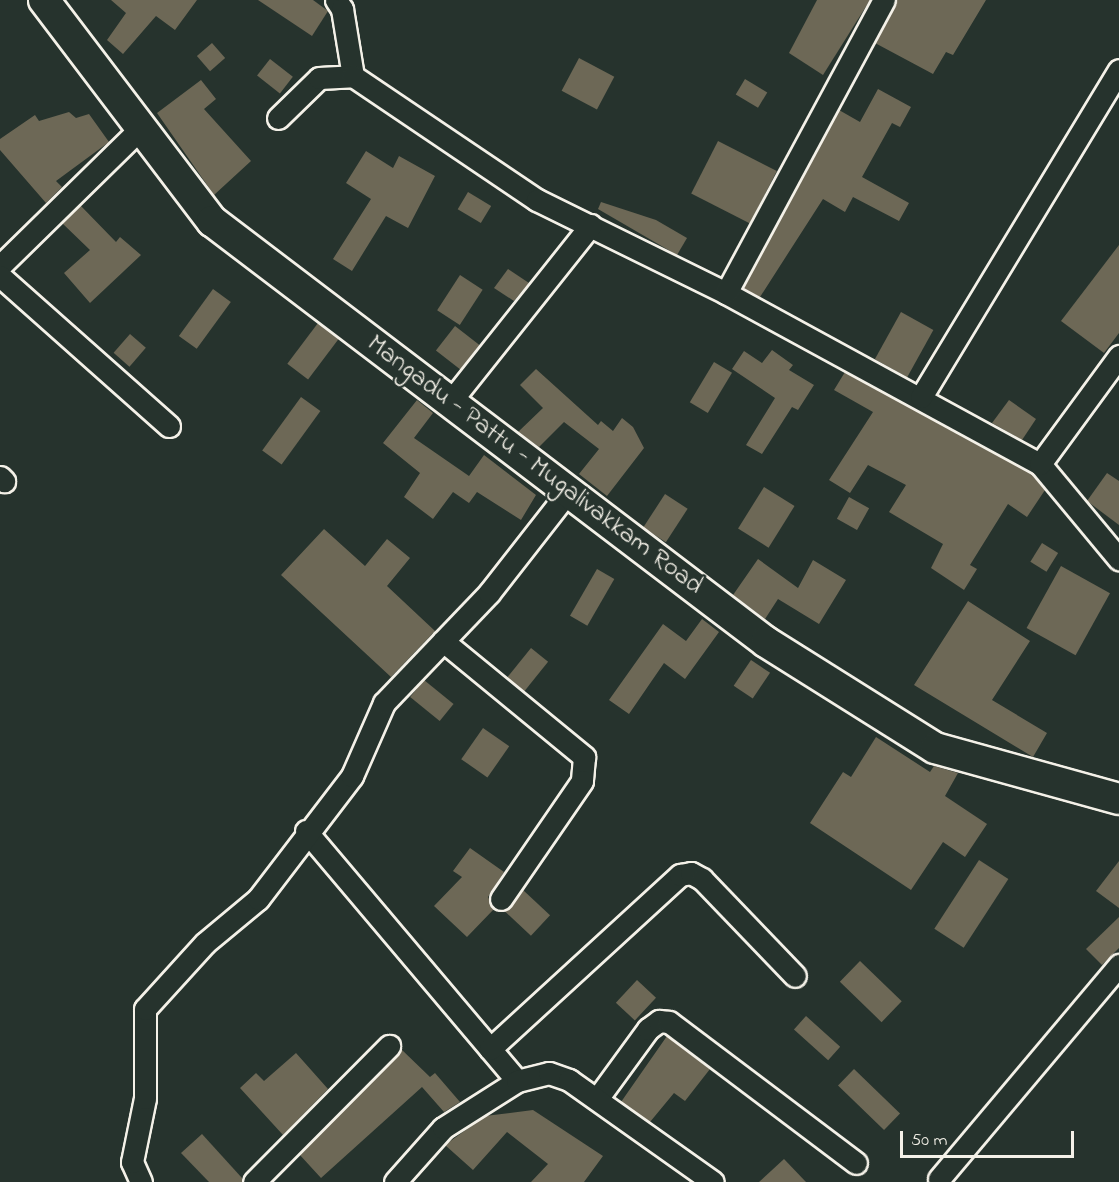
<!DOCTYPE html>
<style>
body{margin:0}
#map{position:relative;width:1119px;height:1182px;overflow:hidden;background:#26332d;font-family:"Indie Flower",sans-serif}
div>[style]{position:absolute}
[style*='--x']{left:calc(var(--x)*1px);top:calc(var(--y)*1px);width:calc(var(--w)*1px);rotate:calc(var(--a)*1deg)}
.building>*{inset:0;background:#6d6856;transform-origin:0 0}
.roads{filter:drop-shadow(2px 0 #f4f1e8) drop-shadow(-2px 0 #f4f1e8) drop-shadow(0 2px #f4f1e8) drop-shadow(0 -2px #f4f1e8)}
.street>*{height:21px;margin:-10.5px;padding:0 10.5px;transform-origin:10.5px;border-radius:10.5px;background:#26332d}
.secondary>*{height:30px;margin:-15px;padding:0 15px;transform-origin:15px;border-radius:15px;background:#26332d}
span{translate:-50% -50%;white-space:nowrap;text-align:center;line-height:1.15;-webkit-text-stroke:4.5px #26332d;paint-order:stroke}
.street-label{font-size:26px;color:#f4f1e8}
.scale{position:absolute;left:900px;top:1131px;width:174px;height:27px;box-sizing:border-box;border:3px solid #f4f1e8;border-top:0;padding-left:8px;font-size:18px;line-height:21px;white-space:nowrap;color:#f4f1e8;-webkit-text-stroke:4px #26332d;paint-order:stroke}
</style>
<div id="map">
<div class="building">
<div style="clip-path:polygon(111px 0,197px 0,175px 30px,156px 16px,123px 54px,107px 40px,126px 13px)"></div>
<div style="clip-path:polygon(258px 0,313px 0,328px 11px,312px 36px)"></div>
<div style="clip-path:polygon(817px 0,870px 0,823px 75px,789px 53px)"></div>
<div style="clip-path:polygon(897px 0,986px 0,953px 55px,946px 52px,933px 74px,875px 43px)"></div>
<div style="left:212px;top:43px;width:20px;height:20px;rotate:49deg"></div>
<div style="left:579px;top:58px;width:40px;height:37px;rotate:28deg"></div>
<div style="left:270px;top:59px;width:29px;height:21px;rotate:38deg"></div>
<div style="left:745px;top:79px;width:26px;height:18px;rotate:31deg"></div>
<div style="clip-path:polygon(201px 80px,216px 99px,204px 109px,251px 161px,214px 195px,157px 113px)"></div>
<div style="clip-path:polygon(878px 89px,911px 107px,900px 127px,892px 123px,862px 177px,909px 203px,899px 221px,853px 197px,845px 212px,823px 199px,760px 297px,743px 288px,839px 110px,860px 122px)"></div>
<div style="clip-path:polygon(69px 112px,76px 118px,89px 114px,109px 142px,56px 181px,62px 187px,46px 203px,0 150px,0 139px,35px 115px,39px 121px)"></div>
<div style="left:718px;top:141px;width:66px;height:59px;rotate:27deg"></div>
<div style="clip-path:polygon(366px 151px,393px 168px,399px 156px,435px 176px,408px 228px,386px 216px,352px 271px,333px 259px,371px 199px,346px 183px)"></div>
<div style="left:468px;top:192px;width:27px;height:20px;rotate:31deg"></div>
<div style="clip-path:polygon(601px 202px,656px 220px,687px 238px,677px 255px,598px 209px)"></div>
<div style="clip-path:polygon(80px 205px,116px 242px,120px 237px,141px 255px,90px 303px,64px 273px,90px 250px,62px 223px)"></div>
<div style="clip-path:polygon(1119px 245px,1119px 333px,1104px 353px,1061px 321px)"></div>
<div style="clip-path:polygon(508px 269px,529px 283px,514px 301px,494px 288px)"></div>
<div style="left:460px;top:275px;width:27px;height:42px;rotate:33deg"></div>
<div style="left:213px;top:289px;width:22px;height:58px;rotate:36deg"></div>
<div style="left:901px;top:312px;width:37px;height:54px;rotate:29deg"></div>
<div style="left:318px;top:323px;width:26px;height:51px;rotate:37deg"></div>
<div style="left:455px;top:326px;width:31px;height:31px;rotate:38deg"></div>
<div style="left:130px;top:334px;width:21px;height:25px;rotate:41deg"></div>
<div style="clip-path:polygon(772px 350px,793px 365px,789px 370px,814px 385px,798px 410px,792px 407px,762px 454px,746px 445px,775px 398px,732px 369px,744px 351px,762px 363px)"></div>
<div style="left:714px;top:362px;width:21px;height:47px;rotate:31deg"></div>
<div style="clip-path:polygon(536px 369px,598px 425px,601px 421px,613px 431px,622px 418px,633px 427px,644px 448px,607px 496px,579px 474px,599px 449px,564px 422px,539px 447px,518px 432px,543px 408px,520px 385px)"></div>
<div style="clip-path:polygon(845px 372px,1032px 474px,1045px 490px,1027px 517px,1008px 504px,970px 565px,977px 569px,964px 590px,931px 568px,943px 544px,889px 512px,906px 485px,868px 465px,850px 493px,829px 480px,873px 412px,834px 390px)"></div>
<div style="left:301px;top:397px;width:24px;height:66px;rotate:36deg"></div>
<div style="clip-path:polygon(417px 400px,433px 413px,414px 438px,469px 476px,484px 455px,536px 495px,521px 520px,477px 492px,469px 503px,453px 492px,433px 519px,404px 497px,420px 473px,383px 443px)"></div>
<div style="clip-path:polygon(1009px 400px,1036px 419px,1022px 440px,992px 423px)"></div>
<div style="clip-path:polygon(1107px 473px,1119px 481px,1119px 525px,1087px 501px)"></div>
<div style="left:764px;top:487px;width:36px;height:49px;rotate:32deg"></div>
<div style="left:665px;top:494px;width:27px;height:40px;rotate:33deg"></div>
<div style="left:849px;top:497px;width:23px;height:25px;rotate:29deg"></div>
<div style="clip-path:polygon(324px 529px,365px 566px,387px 539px,410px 558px,387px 586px,435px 631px,391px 677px,281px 575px)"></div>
<div style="left:1042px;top:543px;width:19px;height:22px;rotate:32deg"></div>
<div style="clip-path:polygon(758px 559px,798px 588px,813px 560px,846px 580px,819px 624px,778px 599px,765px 619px,733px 595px)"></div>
<div style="left:1061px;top:566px;width:56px;height:71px;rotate:29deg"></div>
<div style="left:597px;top:569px;width:20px;height:54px;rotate:30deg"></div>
<div style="clip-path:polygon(968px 601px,1030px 641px,992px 700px,1047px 733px,1033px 757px,914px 685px)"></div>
<div style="clip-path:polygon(702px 619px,719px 632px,685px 679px,664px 663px,629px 714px,609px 700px,663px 624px,686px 641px)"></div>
<div style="left:531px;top:648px;width:22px;height:38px;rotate:39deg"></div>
<div style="left:751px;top:660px;width:23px;height:31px;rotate:34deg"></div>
<div style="left:424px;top:680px;width:38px;height:22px;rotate:39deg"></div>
<div style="left:483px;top:728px;width:32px;height:38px;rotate:35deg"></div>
<div style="clip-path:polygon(876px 737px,930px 772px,934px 766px,958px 773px,945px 796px,987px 824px,965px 857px,943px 842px,911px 890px,810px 823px,843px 772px,851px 777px)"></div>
<div style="clip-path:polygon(470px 848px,504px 872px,488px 897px,494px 909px,467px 937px,434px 906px,462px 877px,453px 871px)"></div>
<div style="left:979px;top:860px;width:35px;height:82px;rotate:33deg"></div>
<div style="clip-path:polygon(1119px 861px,1119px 908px,1096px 891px)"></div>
<div style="left:523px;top:890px;width:37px;height:28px;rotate:43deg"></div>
<div style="clip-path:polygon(1119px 917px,1119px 948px,1102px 965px,1086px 949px)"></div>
<div style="left:860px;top:961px;width:58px;height:29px;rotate:44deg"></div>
<div style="left:637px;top:980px;width:26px;height:31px;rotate:43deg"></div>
<div style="left:806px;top:1016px;width:46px;height:18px;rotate:42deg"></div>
<div style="clip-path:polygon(667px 1036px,710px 1069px,685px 1101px,674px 1093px,650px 1122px,621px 1102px)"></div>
<div style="clip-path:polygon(401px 1049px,430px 1077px,435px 1073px,460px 1102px,444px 1112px,422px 1087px,321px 1178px,299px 1154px)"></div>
<div style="clip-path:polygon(296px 1053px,328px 1089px,283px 1135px,240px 1088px,256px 1073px,264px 1081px)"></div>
<div style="left:854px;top:1069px;width:64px;height:23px;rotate:44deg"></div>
<div style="clip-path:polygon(533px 1110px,603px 1156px,584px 1182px,531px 1182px,548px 1164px,507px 1132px,473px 1170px,445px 1145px,485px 1116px)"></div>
<div style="clip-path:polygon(202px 1134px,242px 1178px,242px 1182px,209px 1182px,181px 1153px)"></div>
<div style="clip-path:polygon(784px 1159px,806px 1182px,759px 1182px)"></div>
</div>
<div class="roads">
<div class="street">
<div style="--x:336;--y:0;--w:11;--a:56"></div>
<div style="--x:342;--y:9;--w:68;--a:80.7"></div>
<div style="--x:278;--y:118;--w:57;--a:-44.3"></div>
<div style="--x:319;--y:78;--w:34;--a:-3"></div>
<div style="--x:353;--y:76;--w:222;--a:34"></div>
<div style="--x:537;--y:200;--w:211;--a:26.2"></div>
<div style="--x:726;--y:293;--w:358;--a:28.6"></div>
<div style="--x:1040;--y:464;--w:124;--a:50.3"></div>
<div style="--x:0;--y:266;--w:196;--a:-44.4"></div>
<div style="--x:0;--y:276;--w:226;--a:41.6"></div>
<div style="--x:726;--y:293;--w:333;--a:-61.7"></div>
<div style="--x:921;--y:397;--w:382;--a:-58.8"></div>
<div style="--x:450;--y:402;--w:226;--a:-51.5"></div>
<div style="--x:1040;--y:464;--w:134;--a:-53.8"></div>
<div style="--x:0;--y:477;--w:6;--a:45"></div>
<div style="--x:443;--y:641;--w:183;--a:39.4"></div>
<div style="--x:584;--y:757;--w:24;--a:95"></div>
<div style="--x:582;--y:781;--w:143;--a:124.5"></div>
<div style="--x:306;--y:831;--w:327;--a:49.8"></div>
<div style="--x:490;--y:1049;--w:258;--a:-42.5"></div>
<div style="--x:680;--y:875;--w:11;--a:-10"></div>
<div style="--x:691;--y:873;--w:13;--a:29"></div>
<div style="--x:702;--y:879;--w:134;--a:46.2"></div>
<div style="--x:597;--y:1099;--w:87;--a:-53.9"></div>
<div style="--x:648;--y:1029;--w:14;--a:-36"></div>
<div style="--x:659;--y:1021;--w:10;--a:6"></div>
<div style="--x:669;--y:1022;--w:234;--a:37"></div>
<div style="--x:939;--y:1179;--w:280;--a:-49.9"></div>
<div style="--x:141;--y:1182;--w:22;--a:-114"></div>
<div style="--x:132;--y:1162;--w:65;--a:-78.5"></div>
<div style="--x:145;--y:1098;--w:89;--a:-90"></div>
<div style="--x:145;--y:1009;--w:89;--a:-47.7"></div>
<div style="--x:205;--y:943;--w:69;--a:-39.7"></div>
<div style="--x:258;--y:899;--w:155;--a:-52.6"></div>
<div style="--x:352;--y:776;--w:80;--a:-66.3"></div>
<div style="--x:384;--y:703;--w:152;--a:-46.3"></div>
<div style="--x:489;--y:593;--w:128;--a:-52"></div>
<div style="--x:254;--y:1182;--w:192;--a:-45.2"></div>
<div style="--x:395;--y:1182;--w:72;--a:-48.4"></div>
<div style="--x:443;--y:1128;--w:88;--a:-32.4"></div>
<div style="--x:517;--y:1081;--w:33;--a:-14"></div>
<div style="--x:549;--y:1073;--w:21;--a:19"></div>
<div style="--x:569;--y:1080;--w:176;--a:35.3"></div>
</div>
<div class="secondary">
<div style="--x:44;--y:0;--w:278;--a:52.8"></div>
<div style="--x:212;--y:221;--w:696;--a:37.23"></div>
<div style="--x:766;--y:642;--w:199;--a:32.1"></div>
<div style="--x:935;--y:748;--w:191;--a:15.5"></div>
</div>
</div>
<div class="street-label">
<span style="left:534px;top:466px;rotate:37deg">Mangadu - Pattu - Mugalivakkam Road</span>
</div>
<div class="scale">50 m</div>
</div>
